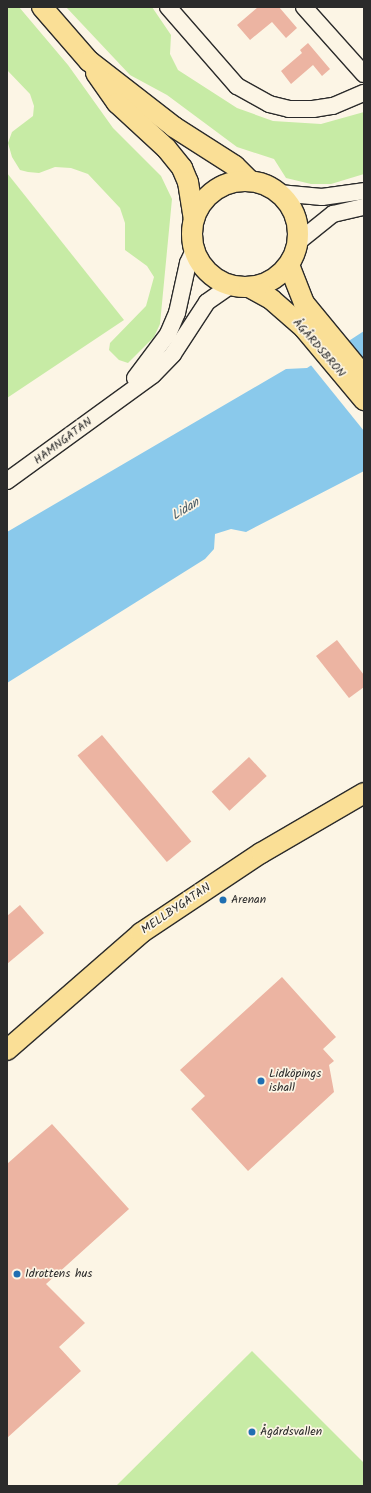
<!DOCTYPE html>
<meta charset="utf-8">
<style>
body{margin:0}
#map{position:relative;width:371px;height:1493px;overflow:hidden;background:#fcf5e5;font-family:Kalam,sans-serif}
div>[style]{position:absolute}
[style*='--x']{left:calc(var(--x)*1px);top:calc(var(--y)*1px);width:calc(var(--w)*1px);rotate:calc(var(--a)*1deg)}
.green>*{inset:0;background:#c7eba5}
.water>*{inset:0;background:#8ac9eb}
.pier>*{inset:0;background:#fcf5e5}
.building>*{inset:0;background:#ecb4a2;transform-origin:0 0}
.roads{filter:drop-shadow(1px 0 #2b2b2b) drop-shadow(-1px 0 #2b2b2b) drop-shadow(0 1px #2b2b2b) drop-shadow(0 -1px #2b2b2b)}
.minor>*{height:16px;margin:-8px;padding:0 8px;transform-origin:8px;border-radius:8px;background:#fcf5e5}
.major>*{height:20px;margin:-10px;padding:0 10px;transform-origin:10px;border-radius:10px;background:#fadf96}
.major>.ring{margin:-10px;padding:0;box-sizing:content-box;background:none;border:20px solid #fadf96;border-radius:50%}
.dots>*{width:11px;height:11px;translate:-50% -50%;box-sizing:border-box;border:2px solid #fcf5e5;border-radius:50%}
span{translate:-50% -50%;white-space:nowrap;text-align:center;line-height:1.15;-webkit-text-stroke:3.5px #fcf5e5;paint-order:stroke}
.street-label{font-size:12px;color:#2b2b2b}
.poi-label{font-size:12px;color:#2b2b2b}
.left{translate:0 -50%;text-align:left}
.water-label{font-size:13px;color:#485a65;font-style:italic}
.frame{position:absolute;inset:0;border:8px solid #2b2b2b;pointer-events:none}
</style>
<div id="map">
<div class="green">
<div style="clip-path:polygon(7px 7px,19px 7px,68px 65px,113px 128px,161px 176px,172px 199px,160px 324px,154px 337px,128px 363px,119px 360px,109px 350px,110px 343px,146px 306px,154px 277px,147px 266px,125px 250px,125px 223px,120px 208px,88px 174px,71px 168px,55px 167px,39px 173px,28px 172px,20px 170px,12px 157px,8px 143px,12px 132px,33px 116px,34px 106px,30px 94px,7px 70px)"></div>
<div style="clip-path:polygon(66px 7px,152px 7px,171px 35px,170px 54px,178px 70px,237px 108px,273px 121px,321px 124px,364px 112px,364px 174px,331px 184px,311px 184px,286px 178px,274px 159px,237px 147px,167px 95px,130px 75px)"></div>
<div style="clip-path:polygon(7px 173px,124px 320px,7px 398px)"></div>
<div style="clip-path:polygon(252px 1351px,364px 1463px,364px 1486px,116px 1486px)"></div>
</div>
<div class="water">
<div style="clip-path:polygon(364px 331px,364px 471px,246px 532px,231px 529px,215px 534px,214px 549px,205px 559px,7px 683px,7px 532px,286px 369px,307px 368px)"></div>
</div>
<div class="pier">
<div style="clip-path:polygon(348px 341px,364px 361px,364px 431px,310px 364px)"></div>
</div>
<div class="building">
<div style="clip-path:polygon(258px 7px,279px 7px,297px 28px,286px 38px,272px 22px,250px 40px,237px 25px)"></div>
<div style="clip-path:polygon(308px 43px,330px 69px,322px 76px,313px 65px,291px 84px,281px 71px,302px 53px,300px 50px)"></div>
<div style="clip-path:polygon(337px 640px,364px 675px,364px 687px,349px 698px,316px 656px)"></div>
<div style="left:102px;top:735px;width:139px;height:32px;rotate:50deg"></div>
<div style="left:249px;top:757px;width:26px;height:51px;rotate:47deg"></div>
<div style="clip-path:polygon(20px 905px,44px 933px,7px 964px,7px 916px)"></div>
<div style="clip-path:polygon(282px 977px,336px 1037px,323px 1049px,334px 1061px,329px 1065px,334px 1092px,248px 1171px,191px 1109px,205px 1096px,180px 1070px)"></div>
<div style="clip-path:polygon(52px 1124px,129px 1209px,46px 1284px,85px 1323px,59px 1347px,81px 1371px,7px 1438px,7px 1164px)"></div>
</div>
<div class="roads">
<div class="minor">
<div style="--x:168;--y:7;--w:105;--a:48.9"></div>
<div style="--x:237;--y:86;--w:37;--a:29"></div>
<div style="--x:269;--y:104;--w:21;--a:14"></div>
<div style="--x:289;--y:109;--w:24;--a:0"></div>
<div style="--x:313;--y:109;--w:20;--a:-9"></div>
<div style="--x:333;--y:106;--w:34;--a:-23"></div>
<div style="--x:304;--y:7;--w:90;--a:48.2"></div>
<div style="--x:279;--y:193;--w:43;--a:5.3"></div>
<div style="--x:322;--y:197;--w:42;--a:-8.1"></div>
<div style="--x:298;--y:242;--w:45;--a:-38.7"></div>
<div style="--x:333;--y:214;--w:32;--a:-13"></div>
<div style="--x:135;--y:378;--w:55;--a:-53.1"></div>
<div style="--x:168;--y:334;--w:23;--a:-67"></div>
<div style="--x:177;--y:313;--w:51;--a:-77.6"></div>
<div style="--x:188;--y:263;--w:14;--a:-65"></div>
<div style="--x:7;--y:481;--w:180;--a:-36"></div>
<div style="--x:153;--y:375;--w:29;--a:-46"></div>
<div style="--x:173;--y:354;--w:62;--a:-56.8"></div>
<div style="--x:207;--y:302;--w:29;--a:-35"></div>
</div>
<div class="major">
<div style="--x:42;--y:7;--w:72;--a:49"></div>
<div style="--x:89;--y:61;--w:108;--a:37.8"></div>
<div style="--x:174;--y:127;--w:72;--a:32.6"></div>
<div style="--x:235;--y:166;--w:21;--a:45"></div>
<div style="--x:96;--y:73;--w:37;--a:55"></div>
<div style="--x:117;--y:103;--w:67;--a:42.6"></div>
<div style="--x:166;--y:148;--w:26;--a:51"></div>
<div style="--x:182;--y:168;--w:15;--a:67"></div>
<div style="--x:188;--y:182;--w:36;--a:81"></div>
<div class="ring" style="left:192px;top:181px;width:86px;height:86px"></div>
<div style="--x:289;--y:265;--w:41;--a:68.5"></div>
<div style="--x:304;--y:303;--w:94;--a:50.6"></div>
<div style="--x:249;--y:287;--w:26;--a:29"></div>
<div style="--x:272;--y:300;--w:43;--a:41.2"></div>
<div style="--x:304;--y:328;--w:94;--a:50.2"></div>
<div style="--x:7;--y:1050;--w:178;--a:-41.1"></div>
<div style="--x:141;--y:933;--w:144;--a:-33.7"></div>
<div style="--x:261;--y:853;--w:119;--a:-30.2"></div>
</div>
</div>
<div class="dots">
<div style="left:223px;top:900px;background:#1f6fb2"></div>
<div style="left:261px;top:1081px;background:#1f6fb2"></div>
<div style="left:17px;top:1274px;background:#1f6fb2"></div>
<div style="left:252px;top:1432px;background:#1f6fb2"></div>
</div>
<div class="street-label">
<span style="left:319px;top:348px;rotate:49deg">ÅGÅRDSBRON</span>
<span style="left:63px;top:441px;rotate:-37deg">HAMNGATAN</span>
<span style="left:176px;top:909px;rotate:-34deg">MELLBYGATAN</span>
</div>
<div class="poi-label">
<span class="left" style="left:231px;top:900px">Arenan</span>
<span class="left" style="left:269px;top:1081px">Lidköpings<br>ishall</span>
<span class="left" style="left:25px;top:1274px">Idrottens hus</span>
<span class="left" style="left:260px;top:1432px">Ågårdsvallen</span>
</div>
<div class="water-label">
<span style="left:186px;top:510px;rotate:-32deg">Lidan</span>
</div>
<div class="frame"></div>
</div>
